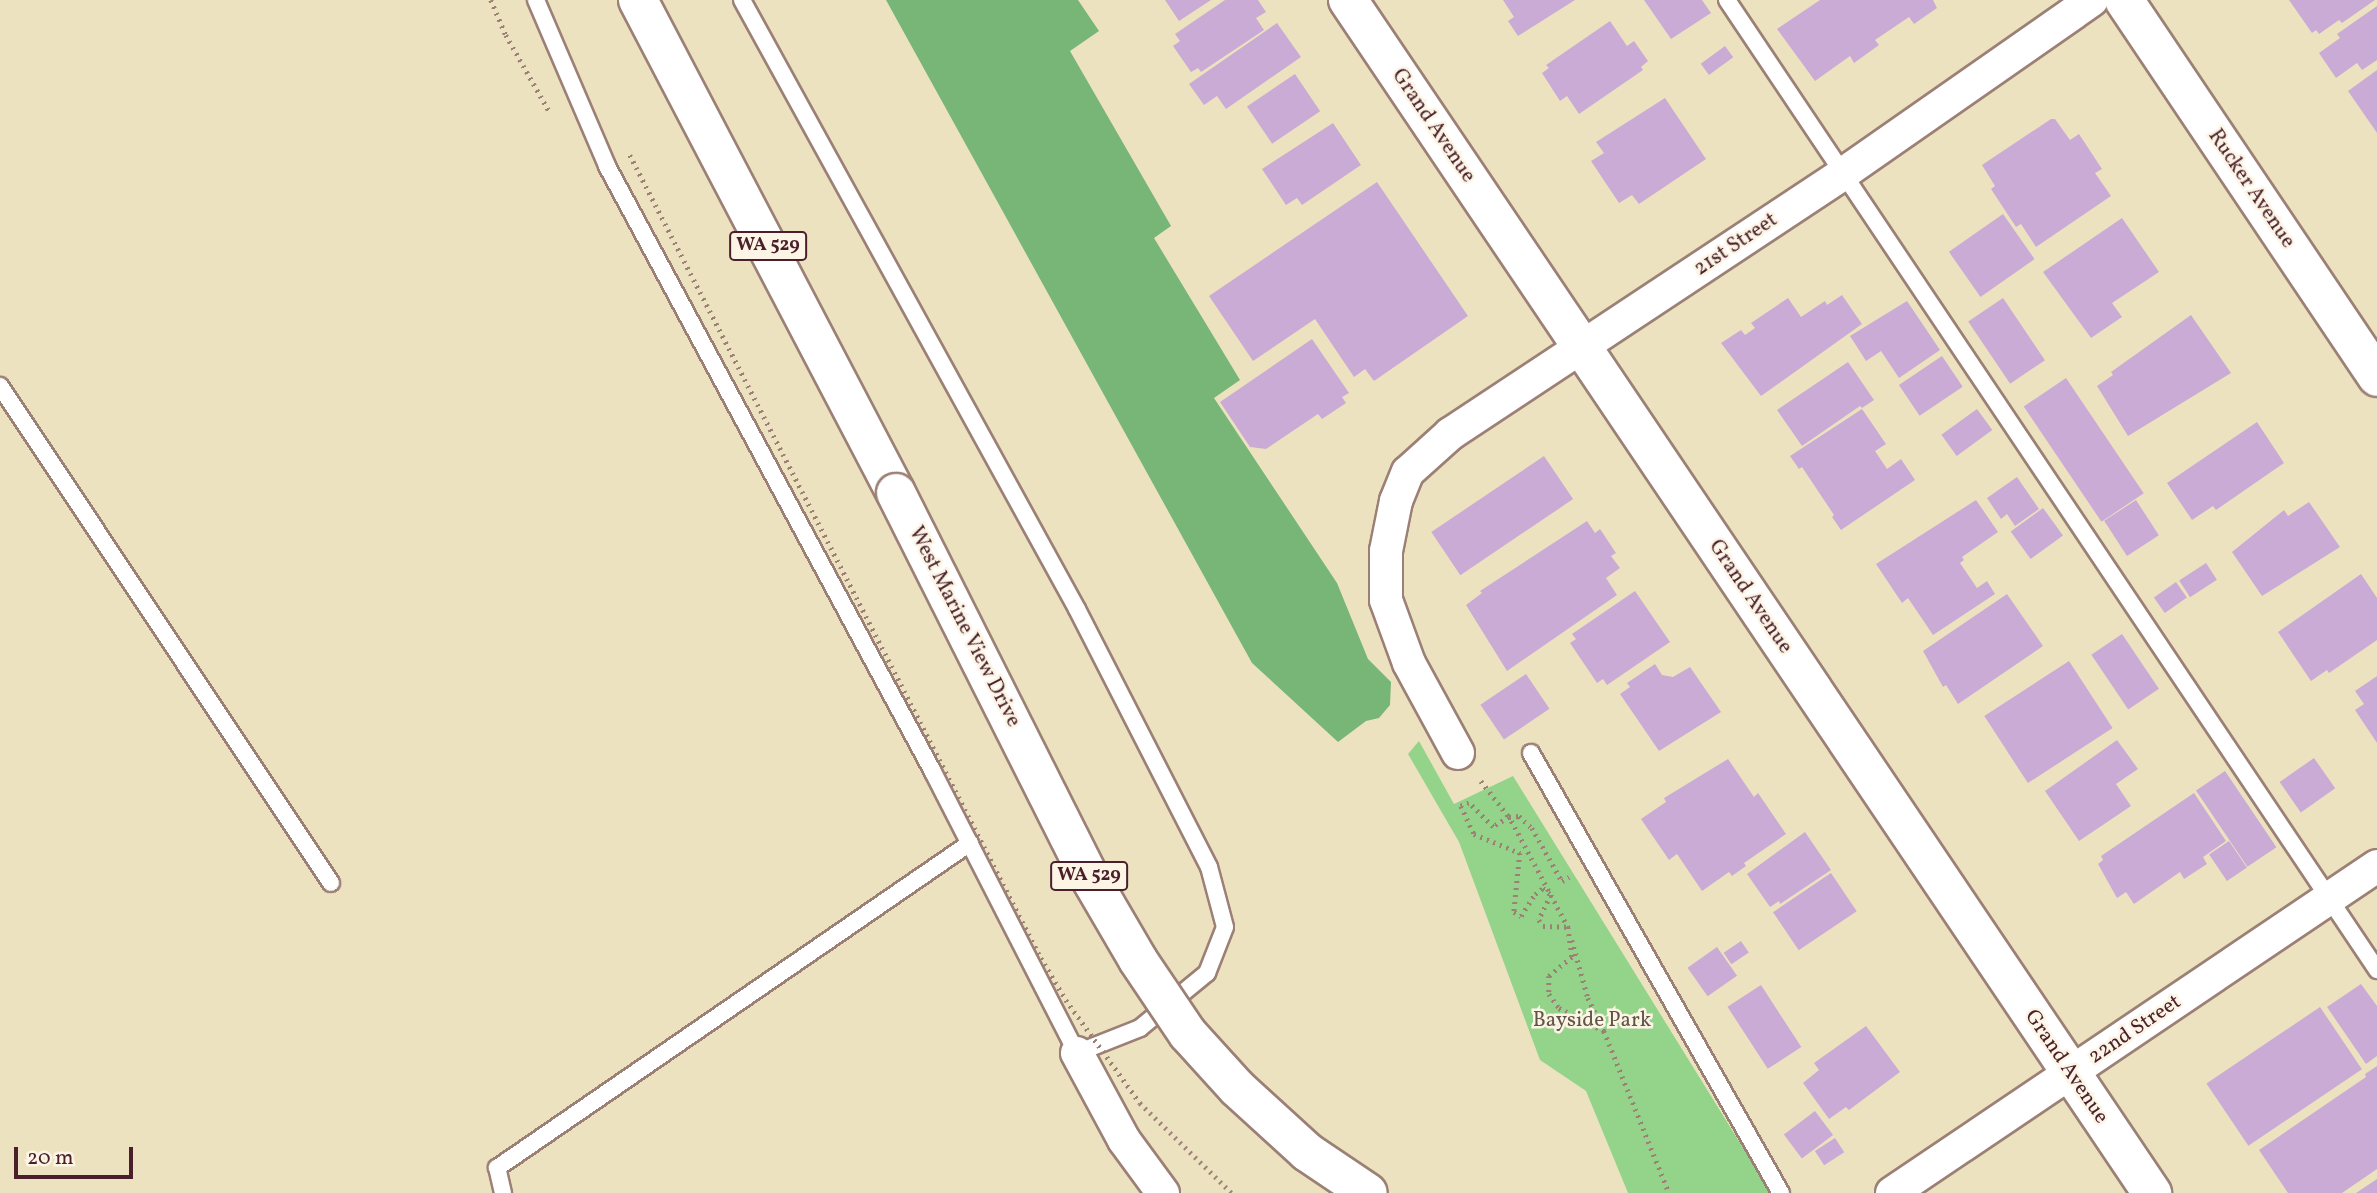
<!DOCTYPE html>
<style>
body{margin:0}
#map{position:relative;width:2377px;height:1193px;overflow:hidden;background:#ede2c0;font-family:Vollkorn,serif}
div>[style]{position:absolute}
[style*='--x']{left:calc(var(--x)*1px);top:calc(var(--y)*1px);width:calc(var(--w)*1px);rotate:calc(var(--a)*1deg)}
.green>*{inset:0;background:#94d48a}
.forest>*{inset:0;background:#77b676}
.building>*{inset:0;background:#caabd5;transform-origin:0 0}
.path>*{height:4.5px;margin-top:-2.25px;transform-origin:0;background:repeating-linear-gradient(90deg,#9c8076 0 2px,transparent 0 7px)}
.roads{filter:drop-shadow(2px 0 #9c8076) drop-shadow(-2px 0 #9c8076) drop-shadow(0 2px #9c8076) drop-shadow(0 -2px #9c8076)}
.service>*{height:16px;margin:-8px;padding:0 8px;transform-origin:8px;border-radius:8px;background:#fff}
.minor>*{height:32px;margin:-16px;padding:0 16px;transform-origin:16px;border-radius:16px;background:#fff}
.tertiary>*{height:38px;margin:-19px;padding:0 19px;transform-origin:19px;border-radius:19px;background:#fff}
.primary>*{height:38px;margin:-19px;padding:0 19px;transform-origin:19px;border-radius:19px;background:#fff}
.path-bridge>*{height:4.5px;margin-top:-2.25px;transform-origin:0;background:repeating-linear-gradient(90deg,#9c8076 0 2px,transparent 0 7px)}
.bridges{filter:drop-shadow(2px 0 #9c8076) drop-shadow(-2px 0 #9c8076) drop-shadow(0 2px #9c8076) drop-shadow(0 -2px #9c8076)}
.primary-bridge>*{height:38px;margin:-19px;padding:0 19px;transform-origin:19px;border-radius:19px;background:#fff}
span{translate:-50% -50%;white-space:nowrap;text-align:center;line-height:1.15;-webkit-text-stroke:5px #fcf5e5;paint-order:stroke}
.shield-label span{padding:2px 5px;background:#fcf5e5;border:2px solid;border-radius:5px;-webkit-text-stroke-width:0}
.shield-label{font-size:19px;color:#4a1f2b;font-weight:700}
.street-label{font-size:21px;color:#4a1f2b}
.park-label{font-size:21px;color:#605548}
.scale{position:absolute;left:14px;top:1147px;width:119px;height:32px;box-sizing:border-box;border:4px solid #4a1f2b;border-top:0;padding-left:9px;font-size:21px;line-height:24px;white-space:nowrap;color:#4a1f2b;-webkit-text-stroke:5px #fcf5e5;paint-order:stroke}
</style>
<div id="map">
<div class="green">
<div style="clip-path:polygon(1419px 741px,1454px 804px,1513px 776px,1771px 1193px,1628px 1193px,1586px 1091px,1540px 1060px,1459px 842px,1408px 754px)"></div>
</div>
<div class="forest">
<div style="clip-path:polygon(886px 0,1078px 0,1099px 31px,1070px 51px,1171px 226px,1154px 238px,1240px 380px,1214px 398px,1337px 583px,1368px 659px,1391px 682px,1390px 705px,1379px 718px,1366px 721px,1338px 742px,1252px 663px)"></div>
</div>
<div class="building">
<div style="clip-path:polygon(1165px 0,1211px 0,1179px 21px)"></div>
<div style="clip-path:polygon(1225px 0,1258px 0,1266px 12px,1256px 18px,1264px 30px,1201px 72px,1198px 68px,1191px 72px,1173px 46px,1180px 41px,1175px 34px)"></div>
<div style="clip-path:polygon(1503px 0,1575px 0,1518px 36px,1508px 21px,1514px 17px)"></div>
<div style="clip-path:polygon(1644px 0,1702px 0,1711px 13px,1671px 39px)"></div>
<div style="clip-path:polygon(1820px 0,1933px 0,1937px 8px,1914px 24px,1909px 17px,1875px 40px,1879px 45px,1854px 63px,1850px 56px,1815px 81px,1777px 29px)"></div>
<div style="clip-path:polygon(2289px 0,2375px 0,2342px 23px,2339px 20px,2319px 34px,2316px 30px,2312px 33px)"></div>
<div style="clip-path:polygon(2377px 6px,2377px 60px,2362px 70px,2357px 63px,2336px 78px,2319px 53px,2340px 38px,2337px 34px)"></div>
<div style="clip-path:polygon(1610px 21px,1627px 46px,1634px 41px,1648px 61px,1641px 67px,1643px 70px,1579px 114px,1567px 96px,1560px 101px,1542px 73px,1549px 68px,1546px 65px)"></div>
<div style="clip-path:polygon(1277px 23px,1301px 57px,1226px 109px,1217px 96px,1204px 105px,1189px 84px)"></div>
<div style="left:1725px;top:46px;width:14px;height:30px;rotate:54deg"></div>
<div style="clip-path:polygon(2377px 70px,2377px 133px,2348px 91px)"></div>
<div style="left:1295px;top:74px;width:45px;height:58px;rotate:56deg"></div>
<div style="clip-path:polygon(1665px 98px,1706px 159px,1639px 204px,1632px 195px,1619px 203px,1591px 161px,1604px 153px,1596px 142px)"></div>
<div style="clip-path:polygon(2051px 119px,2055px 119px,2070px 140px,2079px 134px,2102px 169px,2095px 173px,2111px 196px,2036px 247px,2021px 224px,2016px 227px,1991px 189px,1995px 186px,1982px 165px)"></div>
<div style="clip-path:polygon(1333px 123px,1361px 165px,1302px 205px,1297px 198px,1286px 205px,1262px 169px)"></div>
<div style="clip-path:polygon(1377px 182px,1468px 316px,1374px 381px,1365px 369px,1354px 377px,1315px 319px,1253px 361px,1209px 296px)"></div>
<div style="left:2003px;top:214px;width:55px;height:66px;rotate:55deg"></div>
<div style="clip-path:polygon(2122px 218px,2159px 272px,2112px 303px,2122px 317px,2091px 338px,2043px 272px)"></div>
<div style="clip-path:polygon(1842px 295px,1862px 324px,1761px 396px,1721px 343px,1741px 330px,1745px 335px,1755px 328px,1751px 323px,1788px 298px,1801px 317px,1825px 301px,1827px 305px)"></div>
<div style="left:2003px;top:298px;width:75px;height:42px;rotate:56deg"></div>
<div style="clip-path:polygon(1907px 301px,1940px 350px,1899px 378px,1881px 351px,1866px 361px,1850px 336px)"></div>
<div style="clip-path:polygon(2191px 315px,2231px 373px,2128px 436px,2097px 386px,2113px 375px,2111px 372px)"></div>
<div style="clip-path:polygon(1312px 339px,1349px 393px,1342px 397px,1346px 403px,1322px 419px,1318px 414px,1266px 449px,1250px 447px,1220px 402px)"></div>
<div style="left:1942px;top:356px;width:37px;height:52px;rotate:56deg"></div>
<div style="clip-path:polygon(1848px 362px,1874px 400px,1862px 408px,1860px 406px,1802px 446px,1777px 410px)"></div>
<div style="left:2066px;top:378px;width:139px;height:51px;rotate:56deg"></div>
<div style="clip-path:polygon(1862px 409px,1886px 444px,1875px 451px,1887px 469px,1901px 459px,1915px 480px,1841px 530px,1832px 517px,1834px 515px,1802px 467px,1799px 469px,1790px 456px)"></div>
<div style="left:1977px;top:409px;width:26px;height:44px;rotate:54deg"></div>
<div style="clip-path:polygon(2257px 422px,2284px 463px,2216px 510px,2213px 506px,2192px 520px,2167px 483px)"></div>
<div style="left:1544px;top:456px;width:52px;height:136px;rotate:56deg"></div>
<div style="clip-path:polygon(2017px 477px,2039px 509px,2015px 526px,2007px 514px,2001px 519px,1987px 498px)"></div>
<div style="clip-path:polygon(1976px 500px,1998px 532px,1962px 557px,1964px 560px,1960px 563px,1977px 588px,1987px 581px,1995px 594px,1933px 635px,1908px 598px,1902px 603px,1876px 564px)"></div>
<div style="left:2136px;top:500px;width:42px;height:38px;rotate:57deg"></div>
<div style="clip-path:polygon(2309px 502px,2340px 547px,2262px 596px,2232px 552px,2284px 510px,2288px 516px)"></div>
<div style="left:2043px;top:508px;width:34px;height:40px;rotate:54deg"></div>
<div style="clip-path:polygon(1587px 521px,1595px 533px,1600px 529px,1616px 553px,1611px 556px,1620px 568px,1606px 578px,1617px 595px,1507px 671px,1466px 605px,1482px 593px,1480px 591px)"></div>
<div style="left:2206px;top:563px;width:20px;height:32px;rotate:57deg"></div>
<div style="clip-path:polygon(2361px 574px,2377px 598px,2377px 640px,2329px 673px,2327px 670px,2311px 681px,2278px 632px)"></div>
<div style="left:2176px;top:582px;width:19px;height:27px;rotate:55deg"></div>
<div style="clip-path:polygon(1635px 591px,1670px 642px,1607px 685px,1603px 679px,1597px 683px,1570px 643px,1576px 639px,1572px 634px)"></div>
<div style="clip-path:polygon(2007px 594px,2043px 646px,1958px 704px,1946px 685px,1943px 687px,1923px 651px)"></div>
<div style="left:2122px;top:634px;width:66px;height:37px;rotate:56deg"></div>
<div style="left:2069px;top:661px;width:80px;height:101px;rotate:57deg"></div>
<div style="clip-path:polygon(1655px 664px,1662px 675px,1673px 677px,1690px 667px,1721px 712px,1659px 751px,1620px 694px,1630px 687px,1627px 683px)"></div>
<div style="left:1526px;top:674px;width:42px;height:55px;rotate:56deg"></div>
<div style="clip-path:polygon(2377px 676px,2377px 743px,2355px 710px,2364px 704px,2355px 691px)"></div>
<div style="clip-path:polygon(2117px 740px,2138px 769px,2116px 784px,2131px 806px,2079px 841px,2045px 791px)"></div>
<div style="left:2314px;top:758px;width:37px;height:42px;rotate:55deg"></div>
<div style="clip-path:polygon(1728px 759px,1754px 797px,1758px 793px,1786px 834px,1744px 863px,1746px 866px,1732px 876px,1729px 872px,1702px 891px,1677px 854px,1669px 860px,1641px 819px,1666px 802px,1664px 798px)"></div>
<div style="left:2225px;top:771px;width:92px;height:35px;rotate:56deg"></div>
<div style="clip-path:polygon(2194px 793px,2226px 841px,2203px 857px,2207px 864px,2184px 879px,2180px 872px,2134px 904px,2126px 892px,2117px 898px,2098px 864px,2103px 860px,2101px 856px)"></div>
<div style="clip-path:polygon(1805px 832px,1831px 870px,1780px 904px,1779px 901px,1770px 907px,1747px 874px)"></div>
<div style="left:2229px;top:841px;width:32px;height:24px;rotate:56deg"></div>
<div style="left:1831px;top:873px;width:46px;height:70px;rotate:56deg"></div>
<div style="left:1741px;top:941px;width:14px;height:21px;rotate:56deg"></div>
<div style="left:1717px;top:947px;width:35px;height:36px;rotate:55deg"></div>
<div style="clip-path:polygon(2361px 984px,2377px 1006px,2377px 1056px,2366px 1064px,2327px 1007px)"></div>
<div style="left:1761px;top:985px;width:74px;height:40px;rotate:57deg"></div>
<div style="left:2320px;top:1007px;width:75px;height:137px;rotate:56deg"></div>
<div style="clip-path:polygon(1866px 1026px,1900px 1072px,1849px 1110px,1846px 1107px,1829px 1119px,1803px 1083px,1819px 1070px,1814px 1063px)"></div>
<div style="clip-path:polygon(2377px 1066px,2377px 1169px,2342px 1193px,2288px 1193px,2259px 1150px,2366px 1077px,2365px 1074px)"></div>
<div style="left:1815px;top:1111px;width:30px;height:39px;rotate:53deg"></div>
<div style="left:1835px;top:1138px;width:17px;height:24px;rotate:57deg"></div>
<div style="clip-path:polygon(2377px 1179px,2377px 1193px,2356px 1193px)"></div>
</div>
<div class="path">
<div style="--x:491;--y:0;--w:38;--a:67"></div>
<div style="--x:506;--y:35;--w:87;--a:60.5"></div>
<div style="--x:1481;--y:781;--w:46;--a:52.1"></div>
<div style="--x:1509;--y:817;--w:19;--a:148"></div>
<div style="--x:1493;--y:827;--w:34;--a:-135"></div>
<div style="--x:1469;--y:803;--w:9;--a:159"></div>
<div style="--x:1461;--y:806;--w:31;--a:65"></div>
<div style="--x:1474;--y:834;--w:50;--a:22.4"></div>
<div style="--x:1520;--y:853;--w:59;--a:95.8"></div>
<div style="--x:1514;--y:912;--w:8;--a:30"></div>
<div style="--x:1521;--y:916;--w:26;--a:-58"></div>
<div style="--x:1535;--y:894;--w:10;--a:-37"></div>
<div style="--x:1543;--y:888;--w:11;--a:41"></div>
<div style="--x:1551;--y:895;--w:28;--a:116"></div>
<div style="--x:1539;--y:920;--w:7;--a:56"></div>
<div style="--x:1543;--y:926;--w:25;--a:2"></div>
<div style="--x:1568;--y:927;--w:30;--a:82"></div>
<div style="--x:1572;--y:957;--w:30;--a:140"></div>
<div style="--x:1549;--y:976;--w:18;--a:90"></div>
<div style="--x:1549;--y:994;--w:17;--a:54"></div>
<div style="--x:1559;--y:1008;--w:51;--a:27.1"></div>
<div style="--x:1604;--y:1031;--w:175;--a:68.1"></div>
<div style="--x:1568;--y:928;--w:126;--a:-118"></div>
<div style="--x:1509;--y:817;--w:10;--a:-6"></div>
<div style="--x:1519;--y:816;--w:18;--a:43"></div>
<div style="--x:1532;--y:828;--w:61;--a:60.5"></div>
<div style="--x:1562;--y:881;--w:8;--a:-30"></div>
<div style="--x:1572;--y:940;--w:60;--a:74.6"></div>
<div style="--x:1588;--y:998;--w:37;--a:64"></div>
</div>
<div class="roads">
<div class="service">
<div style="--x:536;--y:0;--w:181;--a:66.8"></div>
<div style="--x:607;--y:166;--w:688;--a:61.72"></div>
<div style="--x:933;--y:772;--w:316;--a:62.9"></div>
<div style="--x:1077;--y:1053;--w:68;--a:-21.6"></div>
<div style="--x:1140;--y:1028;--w:87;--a:-39.4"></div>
<div style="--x:1207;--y:973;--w:49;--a:-68.6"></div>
<div style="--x:1225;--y:927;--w:62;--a:-104.9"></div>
<div style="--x:1209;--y:867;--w:290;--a:-117.1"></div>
<div style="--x:1077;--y:609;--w:695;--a:-118.81"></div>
<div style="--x:1727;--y:0;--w:1168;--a:56.17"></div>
<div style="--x:0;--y:386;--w:597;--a:56.34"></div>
<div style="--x:1531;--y:753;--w:506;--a:60.4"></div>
<div style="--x:503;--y:1193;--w:26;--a:-103"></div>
<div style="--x:497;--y:1168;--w:574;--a:-34.49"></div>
</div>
<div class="minor">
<div style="--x:1458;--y:753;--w:102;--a:-118.6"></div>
<div style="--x:1409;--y:663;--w:67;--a:-110.1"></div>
<div style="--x:1386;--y:600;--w:49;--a:-90"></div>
<div style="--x:1386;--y:551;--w:51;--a:-78.7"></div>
<div style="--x:1396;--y:501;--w:31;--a:-68"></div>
<div style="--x:1408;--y:472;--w:57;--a:-42.1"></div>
<div style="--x:1450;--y:434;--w:473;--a:-33.5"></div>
<div style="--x:1844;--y:173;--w:302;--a:-34.9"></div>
<div style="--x:1077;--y:1053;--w:99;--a:61.6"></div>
<div style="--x:1124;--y:1140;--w:66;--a:53.7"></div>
<div style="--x:1892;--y:1193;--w:585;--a:-33.99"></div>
</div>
<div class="tertiary">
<div style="--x:1348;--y:0;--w:1439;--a:56.02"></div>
<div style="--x:2124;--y:0;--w:454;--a:56.1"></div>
</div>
<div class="primary">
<div style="--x:638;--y:0;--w:556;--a:62.38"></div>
</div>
</div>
<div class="path-bridge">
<div style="--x:630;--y:155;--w:902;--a:62.9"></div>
<div style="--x:1041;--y:958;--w:49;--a:59.2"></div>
<div style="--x:1066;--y:1000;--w:127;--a:54.3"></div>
<div style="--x:1140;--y:1103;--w:129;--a:44.4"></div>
</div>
<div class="bridges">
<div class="primary-bridge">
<div style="--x:896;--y:493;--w:429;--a:63.3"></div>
<div style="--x:1089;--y:876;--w:97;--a:59.7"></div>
<div style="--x:1138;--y:960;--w:89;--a:56"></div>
<div style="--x:1188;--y:1034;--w:73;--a:47.8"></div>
<div style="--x:1237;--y:1088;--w:95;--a:42.4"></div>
<div style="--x:1307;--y:1152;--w:73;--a:33.9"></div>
</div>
</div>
<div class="shield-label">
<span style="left:768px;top:246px">WA 529</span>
<span style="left:1089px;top:876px">WA 529</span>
</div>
<div class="street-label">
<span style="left:1433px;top:126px;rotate:56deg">Grand Avenue</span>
<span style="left:2251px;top:189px;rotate:56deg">Rucker Avenue</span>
<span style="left:1736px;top:245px;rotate:-34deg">21st Street</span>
<span style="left:1750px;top:597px;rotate:56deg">Grand Avenue</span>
<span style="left:964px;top:627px;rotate:63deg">West Marine View Drive</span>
<span style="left:2135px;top:1030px;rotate:-34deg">22nd Street</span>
<span style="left:2066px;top:1067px;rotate:56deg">Grand Avenue</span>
</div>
<div class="park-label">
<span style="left:1592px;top:1021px">Bayside Park</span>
</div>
<div class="scale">20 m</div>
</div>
